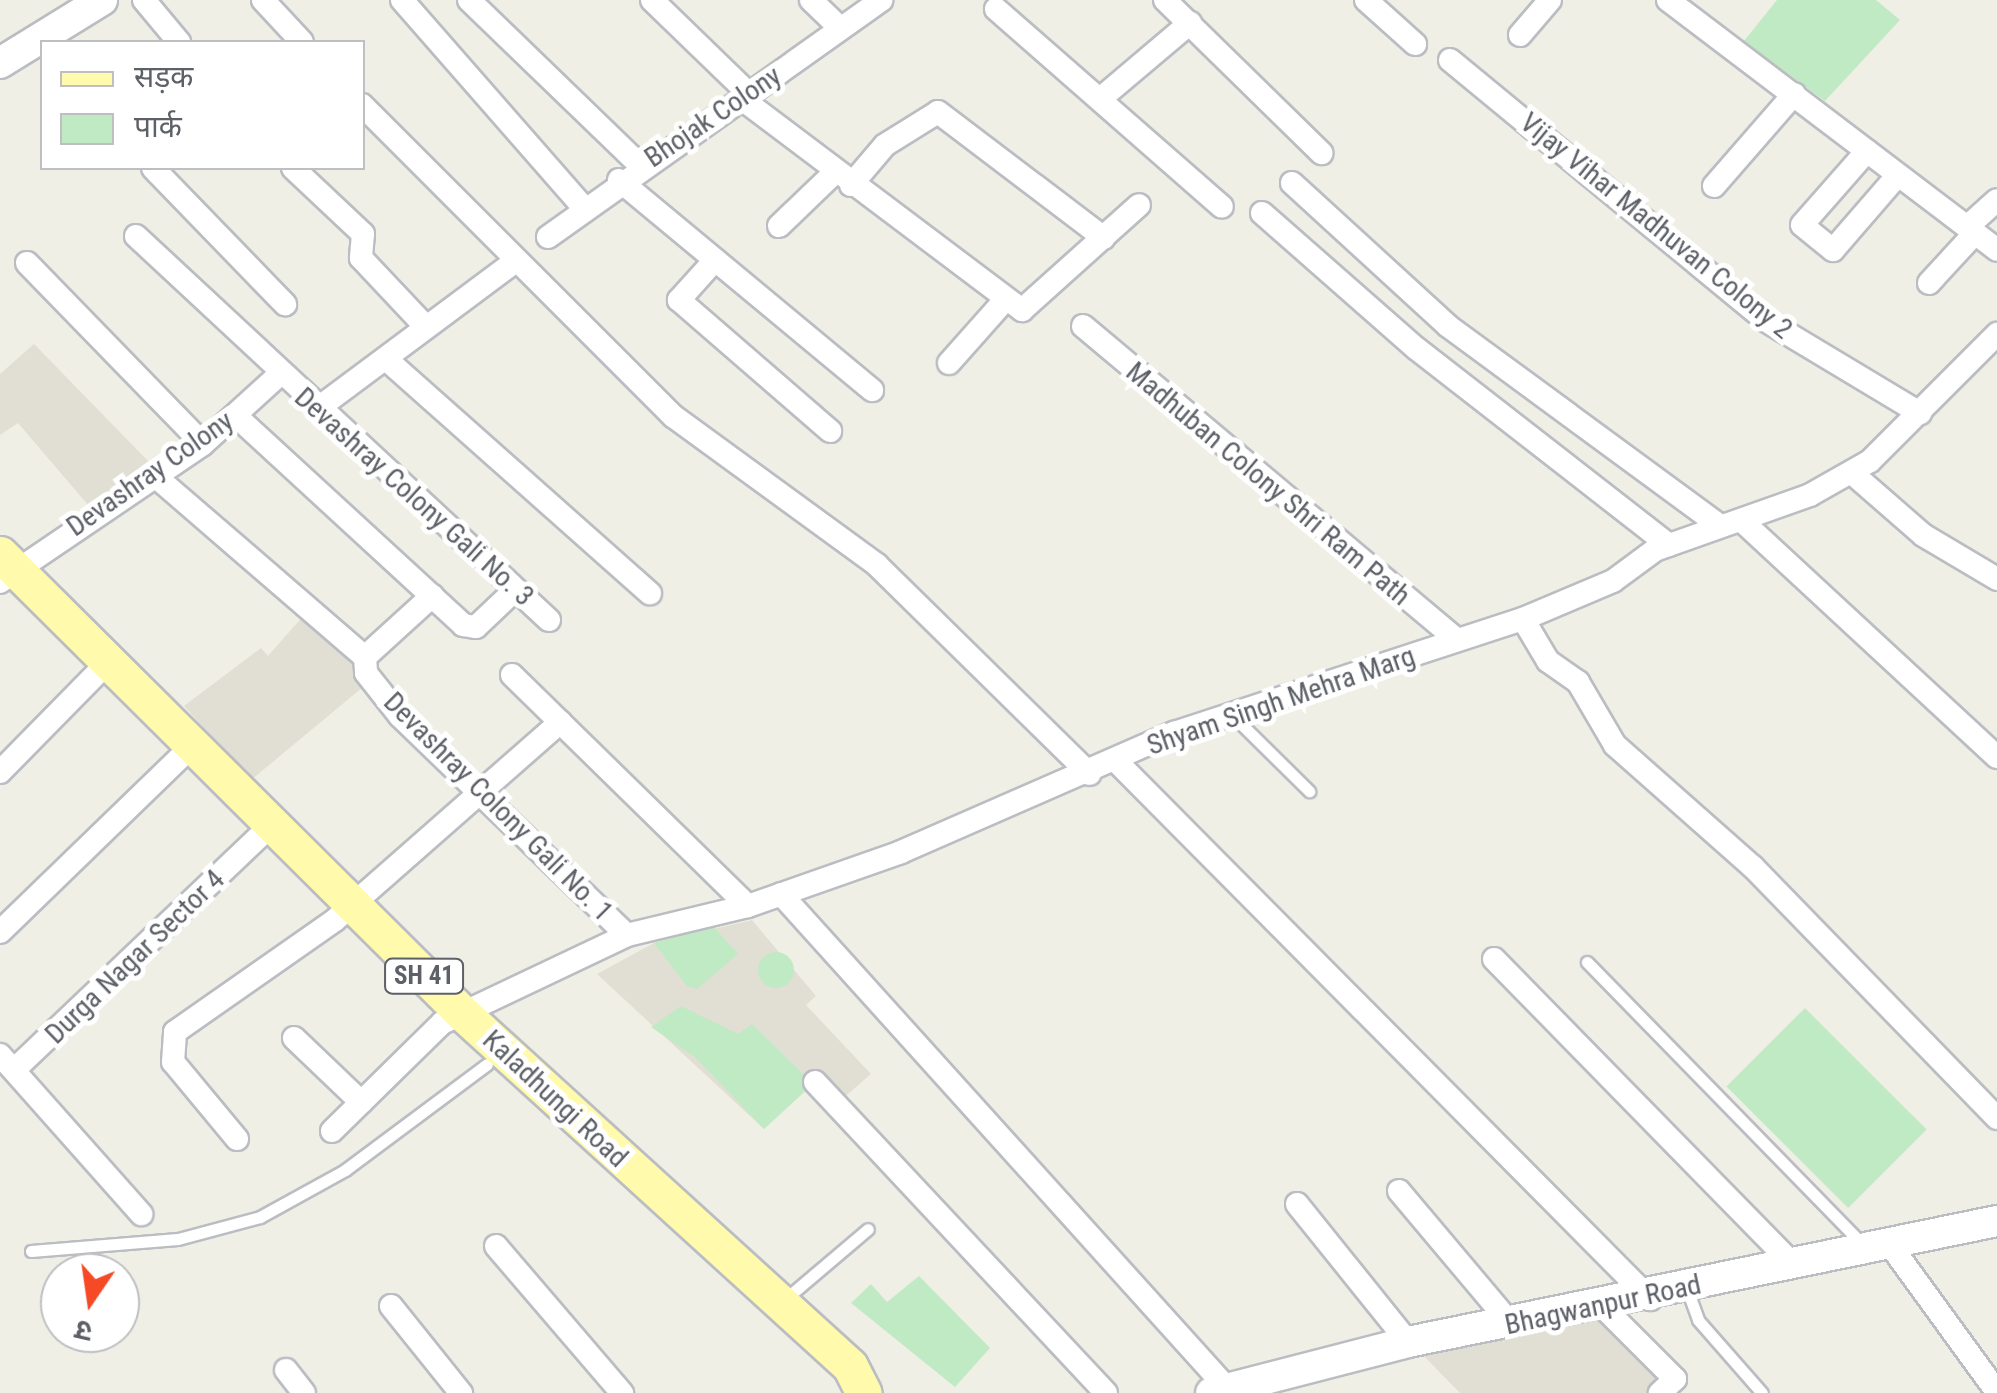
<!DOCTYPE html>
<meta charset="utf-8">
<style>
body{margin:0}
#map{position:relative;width:1997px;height:1393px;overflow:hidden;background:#f0efe5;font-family:"Roboto Condensed","Noto Sans Devanagari",sans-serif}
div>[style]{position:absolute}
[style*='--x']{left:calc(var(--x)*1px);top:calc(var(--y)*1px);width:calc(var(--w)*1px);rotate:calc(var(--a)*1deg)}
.education>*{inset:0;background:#e1ded4}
.green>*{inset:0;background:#c0eac4;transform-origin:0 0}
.round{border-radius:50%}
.roads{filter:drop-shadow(2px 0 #babdc2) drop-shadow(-2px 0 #babdc2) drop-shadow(0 2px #babdc2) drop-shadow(0 -2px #babdc2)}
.lane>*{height:11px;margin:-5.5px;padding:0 5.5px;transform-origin:5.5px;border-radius:5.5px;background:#fff}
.street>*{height:22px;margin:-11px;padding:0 11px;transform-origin:11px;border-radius:11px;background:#fff}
.secondary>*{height:30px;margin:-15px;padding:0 15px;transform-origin:15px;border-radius:15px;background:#fff}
.primary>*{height:35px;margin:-17.5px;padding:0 17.5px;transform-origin:17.5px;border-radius:17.5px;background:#fffaac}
span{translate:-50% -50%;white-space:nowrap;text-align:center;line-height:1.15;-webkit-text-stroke:10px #fff;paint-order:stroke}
.shield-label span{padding:2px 8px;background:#fff;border:2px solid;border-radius:8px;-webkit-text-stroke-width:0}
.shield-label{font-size:25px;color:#5d6067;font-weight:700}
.street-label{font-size:28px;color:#5d6067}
.legend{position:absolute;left:40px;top:40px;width:325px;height:130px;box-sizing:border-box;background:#fff;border:2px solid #bebfc2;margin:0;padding:12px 18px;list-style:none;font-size:30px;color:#5d6067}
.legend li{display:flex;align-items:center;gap:20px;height:50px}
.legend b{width:50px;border:2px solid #bebfc2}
.north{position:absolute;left:40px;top:1253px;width:100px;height:100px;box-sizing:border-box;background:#fff;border:2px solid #bebfc2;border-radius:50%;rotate:193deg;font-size:28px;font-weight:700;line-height:40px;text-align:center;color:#5d6067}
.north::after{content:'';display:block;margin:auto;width:35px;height:45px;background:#f64a26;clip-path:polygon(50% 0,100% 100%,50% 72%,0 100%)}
</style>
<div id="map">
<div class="education">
<div style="clip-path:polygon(34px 344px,148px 461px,89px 506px,18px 423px,0 435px,0 374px)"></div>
<div style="clip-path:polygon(305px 614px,369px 682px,251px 780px,184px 706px,261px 648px,268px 656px)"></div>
<div style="clip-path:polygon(752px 920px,816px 996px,806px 1005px,871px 1074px,841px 1100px,818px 1079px,764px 1129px,597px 974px,654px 943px)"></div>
<div style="clip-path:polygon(1606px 1319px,1668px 1380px,1653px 1393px,1460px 1393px,1418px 1350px)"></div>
</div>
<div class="green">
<div style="clip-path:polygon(1777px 0,1876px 0,1900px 20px,1825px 101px,1744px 41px)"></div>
<div style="clip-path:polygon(713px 926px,738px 954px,697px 989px,687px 986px,654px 943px)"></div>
<div class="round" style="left:758px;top:952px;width:36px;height:36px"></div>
<div style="clip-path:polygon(681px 1006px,738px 1034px,752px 1024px,813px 1084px,764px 1129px,696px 1058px,651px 1027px)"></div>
<div style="left:1805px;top:1008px;width:172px;height:111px;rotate:45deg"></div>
<div style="clip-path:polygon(919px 1276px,990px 1348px,955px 1387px,851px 1303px,871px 1284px,887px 1302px)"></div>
</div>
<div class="roads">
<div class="lane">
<div style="--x:1231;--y:714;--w:110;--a:44.6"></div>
<div style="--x:1587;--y:962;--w:394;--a:45.7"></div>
<div style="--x:31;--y:1251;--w:147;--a:-4.7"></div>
<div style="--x:178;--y:1239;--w:85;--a:-15"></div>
<div style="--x:260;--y:1217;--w:97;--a:-28.9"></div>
<div style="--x:345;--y:1170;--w:177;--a:-36.7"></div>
<div style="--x:1687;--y:1289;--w:33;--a:70"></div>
<div style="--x:1698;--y:1320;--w:97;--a:48.8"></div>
<div style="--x:783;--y:1301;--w:111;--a:-40.3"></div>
</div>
<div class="street">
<div style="--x:144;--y:0;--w:55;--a:50.2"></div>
<div style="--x:263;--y:0;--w:57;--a:47.1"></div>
<div style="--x:402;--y:0;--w:276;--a:48.8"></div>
<div style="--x:469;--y:0;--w:238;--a:44"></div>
<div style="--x:652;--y:0;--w:135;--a:44.1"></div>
<div style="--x:811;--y:0;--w:40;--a:44"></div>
<div style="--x:1165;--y:0;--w:219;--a:44.4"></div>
<div style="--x:1366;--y:0;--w:66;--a:41.9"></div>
<div style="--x:1668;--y:0;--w:413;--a:37.2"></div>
<div style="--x:996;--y:9;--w:300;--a:41.2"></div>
<div style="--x:1520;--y:35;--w:46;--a:-49.4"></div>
<div style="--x:1450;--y:60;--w:408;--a:39.5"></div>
<div style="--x:1765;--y:320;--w:181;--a:31"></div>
<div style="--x:742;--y:99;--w:351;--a:37"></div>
<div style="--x:1022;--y:310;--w:157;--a:-41.9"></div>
<div style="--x:1100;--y:99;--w:118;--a:-40.2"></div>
<div style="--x:362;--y:105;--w:440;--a:45"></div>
<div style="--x:673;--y:416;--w:253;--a:36.1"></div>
<div style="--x:877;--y:565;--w:298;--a:44.5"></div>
<div style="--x:1867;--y:151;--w:98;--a:131.3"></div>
<div style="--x:1802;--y:225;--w:40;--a:39"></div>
<div style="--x:1833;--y:250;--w:99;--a:-49.1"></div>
<div style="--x:153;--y:168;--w:190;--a:45.9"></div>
<div style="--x:293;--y:168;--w:96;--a:43.3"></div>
<div style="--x:363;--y:234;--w:24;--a:95"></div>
<div style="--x:361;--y:258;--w:95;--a:46.7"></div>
<div style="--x:619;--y:180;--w:329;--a:39.7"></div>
<div style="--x:1292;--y:183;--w:212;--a:42.5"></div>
<div style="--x:1448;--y:326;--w:338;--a:36.3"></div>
<div style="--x:851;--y:185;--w:52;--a:-49.6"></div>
<div style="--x:885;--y:145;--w:62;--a:-31.9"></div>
<div style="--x:938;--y:112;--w:208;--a:37.2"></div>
<div style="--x:1714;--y:186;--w:122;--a:-49"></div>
<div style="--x:1262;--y:213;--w:206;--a:41.3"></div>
<div style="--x:1417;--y:349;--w:319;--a:37.9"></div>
<div style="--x:779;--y:226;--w:76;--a:-43.9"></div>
<div style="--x:1967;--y:227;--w:40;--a:-42"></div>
<div style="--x:136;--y:236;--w:564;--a:42.92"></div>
<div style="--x:548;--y:237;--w:409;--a:-35.4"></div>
<div style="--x:715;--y:260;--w:54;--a:132"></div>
<div style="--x:679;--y:300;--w:200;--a:40.9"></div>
<div style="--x:27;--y:263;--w:252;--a:45.8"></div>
<div style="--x:1929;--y:283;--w:68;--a:-47.4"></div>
<div style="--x:1083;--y:326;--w:486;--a:40"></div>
<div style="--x:386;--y:359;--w:353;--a:41.6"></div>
<div style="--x:949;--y:363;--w:83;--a:-48.4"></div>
<div style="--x:317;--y:409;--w:244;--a:-36.7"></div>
<div style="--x:236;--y:416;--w:309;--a:42.6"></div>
<div style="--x:463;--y:625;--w:13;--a:9"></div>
<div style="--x:476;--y:627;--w:54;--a:-43.5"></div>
<div style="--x:1852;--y:473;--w:94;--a:41.1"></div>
<div style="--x:1923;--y:535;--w:86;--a:30.7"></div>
<div style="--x:155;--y:476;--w:277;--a:40.8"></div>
<div style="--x:365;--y:657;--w:16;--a:86"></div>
<div style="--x:366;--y:673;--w:55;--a:51.7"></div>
<div style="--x:400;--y:716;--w:315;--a:44"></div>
<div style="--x:1741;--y:520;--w:349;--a:42.8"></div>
<div style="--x:0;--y:582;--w:245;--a:-34.2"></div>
<div style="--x:203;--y:444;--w:104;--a:-42.3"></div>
<div style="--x:1523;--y:619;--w:49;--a:59.2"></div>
<div style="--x:1548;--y:661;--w:37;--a:35"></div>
<div style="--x:1578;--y:682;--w:73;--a:59.6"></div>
<div style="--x:1615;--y:745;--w:184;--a:41.5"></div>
<div style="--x:1753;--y:867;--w:350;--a:45.8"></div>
<div style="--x:365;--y:657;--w:91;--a:-42.3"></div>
<div style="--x:512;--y:675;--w:330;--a:44.4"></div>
<div style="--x:1117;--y:762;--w:757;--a:45.21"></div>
<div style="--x:0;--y:772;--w:156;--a:-45.5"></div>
<div style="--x:781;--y:894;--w:664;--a:47.93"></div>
<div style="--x:0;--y:932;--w:266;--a:-44.1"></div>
<div style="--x:1494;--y:959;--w:424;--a:45.6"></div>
<div style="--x:294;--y:1038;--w:93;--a:43.7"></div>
<div style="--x:0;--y:1055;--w:213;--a:48.4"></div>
<div style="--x:14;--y:1070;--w:355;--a:-43.6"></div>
<div style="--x:815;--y:1082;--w:426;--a:46.9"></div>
<div style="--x:332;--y:1131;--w:154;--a:-44.5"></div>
<div style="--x:442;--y:1023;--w:205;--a:-25.4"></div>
<div style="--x:627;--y:935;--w:124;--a:-13.5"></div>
<div style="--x:748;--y:906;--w:162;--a:-19.4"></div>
<div style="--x:901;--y:852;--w:298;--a:-23.6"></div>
<div style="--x:1174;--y:733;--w:367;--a:-18.1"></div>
<div style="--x:1523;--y:619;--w:98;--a:-22.9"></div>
<div style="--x:1613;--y:581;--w:52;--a:-36.4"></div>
<div style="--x:1655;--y:550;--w:164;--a:-19.5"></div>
<div style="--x:1810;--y:495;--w:69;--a:-29.5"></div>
<div style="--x:1870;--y:461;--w:180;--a:-45"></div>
<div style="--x:237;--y:1139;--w:100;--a:-129.7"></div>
<div style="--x:173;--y:1062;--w:30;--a:-86"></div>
<div style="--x:175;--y:1032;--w:195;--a:-35"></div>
<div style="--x:335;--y:920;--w:300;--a:-41.3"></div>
<div style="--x:1399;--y:1191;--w:175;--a:49.9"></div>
<div style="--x:1297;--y:1204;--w:177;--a:51.2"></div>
<div style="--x:1888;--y:1242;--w:185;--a:54"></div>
<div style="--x:496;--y:1246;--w:194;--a:49.4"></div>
<div style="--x:391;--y:1306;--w:112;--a:51.2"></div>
<div style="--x:1605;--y:1309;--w:99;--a:45"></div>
<div style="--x:1675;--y:1379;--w:21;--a:137"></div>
<div style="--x:286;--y:1370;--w:29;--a:52"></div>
</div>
<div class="secondary">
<div style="--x:0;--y:63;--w:120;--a:-31.7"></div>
<div style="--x:1211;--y:1393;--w:203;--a:-14.5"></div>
<div style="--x:1408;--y:1342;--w:601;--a:-11.61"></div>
</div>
<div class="primary">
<div style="--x:0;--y:554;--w:648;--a:44.81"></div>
<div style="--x:460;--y:1011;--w:527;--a:42.31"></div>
<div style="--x:850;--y:1366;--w:30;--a:63"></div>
</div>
</div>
<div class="shield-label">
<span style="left:424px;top:976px">SH 41</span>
</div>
<div class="street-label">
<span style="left:713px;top:117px;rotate:-34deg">Bhojak Colony</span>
<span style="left:1656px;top:226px;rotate:39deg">Vijay Vihar Madhuvan Colony 2</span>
<span style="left:150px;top:474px;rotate:-35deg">Devashray Colony</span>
<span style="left:1268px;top:484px;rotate:40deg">Madhuban Colony Shri Ram Path</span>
<span style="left:414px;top:497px;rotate:42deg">Devashray Colony Gali No. 3</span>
<span style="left:1281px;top:701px;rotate:-19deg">Shyam Singh Mehra Marg</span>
<span style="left:498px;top:807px;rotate:45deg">Devashray Colony Gali No. 1</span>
<span style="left:135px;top:957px;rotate:-44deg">Durga Nagar Sector 4</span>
<span style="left:555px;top:1099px;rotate:43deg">Kaladhungi Road</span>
<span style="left:1603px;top:1305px;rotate:-12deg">Bhagwanpur Road</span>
</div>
<ul class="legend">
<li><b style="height:12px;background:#fffaac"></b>सड़क</li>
<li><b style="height:28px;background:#c0eac4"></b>पार्क</li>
</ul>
<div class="north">उ</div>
</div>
